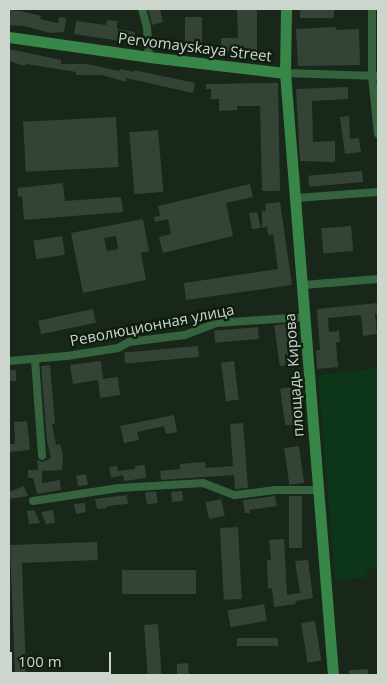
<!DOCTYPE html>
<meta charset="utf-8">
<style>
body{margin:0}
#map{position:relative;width:387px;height:684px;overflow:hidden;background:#18271a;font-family:"Open Sans",sans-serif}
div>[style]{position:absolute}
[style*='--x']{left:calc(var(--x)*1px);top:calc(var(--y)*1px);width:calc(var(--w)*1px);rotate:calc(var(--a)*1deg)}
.green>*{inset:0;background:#0c3617}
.building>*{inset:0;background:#344335;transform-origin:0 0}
.street>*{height:8px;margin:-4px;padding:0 4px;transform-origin:4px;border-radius:4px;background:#34633d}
.secondary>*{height:11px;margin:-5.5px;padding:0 5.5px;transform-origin:5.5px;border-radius:5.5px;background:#388749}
span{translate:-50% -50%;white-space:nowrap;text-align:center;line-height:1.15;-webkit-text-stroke:4.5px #0f1d11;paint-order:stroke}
.street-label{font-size:15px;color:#ccd6cd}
.frame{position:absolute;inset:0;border:10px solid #ccd6cd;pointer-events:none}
.scale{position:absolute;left:10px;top:652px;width:101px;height:22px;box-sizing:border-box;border:2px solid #ccd6cd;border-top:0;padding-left:6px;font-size:15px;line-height:18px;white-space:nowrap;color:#ccd6cd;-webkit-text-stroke:4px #0f1d11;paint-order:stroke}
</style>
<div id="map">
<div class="green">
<div style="clip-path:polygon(378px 368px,378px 567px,369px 568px,365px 578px,335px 580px,318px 375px)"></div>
</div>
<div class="building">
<div style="clip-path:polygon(148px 9px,160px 9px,163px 22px,152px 25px)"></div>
<div style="clip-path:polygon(237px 9px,257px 9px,257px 51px,221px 51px,221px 38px,238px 38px)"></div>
<div style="left:300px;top:9px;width:34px;height:9px"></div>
<div style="clip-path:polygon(9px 10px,21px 11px,41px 16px,40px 19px,58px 23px,59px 17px,66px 18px,64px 32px,51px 33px,24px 26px,9px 25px)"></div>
<div style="left:202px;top:17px;width:25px;height:17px;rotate:90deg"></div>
<div style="clip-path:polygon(107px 20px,117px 21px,117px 29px,135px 32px,133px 43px,74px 34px,76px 21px,106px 25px)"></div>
<div style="clip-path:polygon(336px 27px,336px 30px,359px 29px,360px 65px,298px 66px,296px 29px)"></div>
<div style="clip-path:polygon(9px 49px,61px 60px,61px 64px,87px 64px,119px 71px,120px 69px,134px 72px,134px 70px,195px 83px,193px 93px,126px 78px,126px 82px,102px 75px,76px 75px,76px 72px,26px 64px,25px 66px,9px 61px)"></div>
<div style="clip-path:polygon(278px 83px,280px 191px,262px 191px,260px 106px,237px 106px,237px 110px,219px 111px,219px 99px,211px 99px,211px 89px,206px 89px,206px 84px)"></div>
<div style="clip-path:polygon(348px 87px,348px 99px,312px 101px,313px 142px,335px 141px,335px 162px,300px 161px,296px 89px)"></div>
<div style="clip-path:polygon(349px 116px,350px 139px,359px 138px,361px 152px,345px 154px,340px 117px)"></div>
<div style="left:116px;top:117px;width:50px;height:93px;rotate:87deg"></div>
<div style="left:158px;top:130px;width:62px;height:29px;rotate:85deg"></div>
<div style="left:362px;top:171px;width:11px;height:54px;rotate:85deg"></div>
<div style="clip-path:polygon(63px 183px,65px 201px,121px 197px,123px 212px,24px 220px,22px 196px,18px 197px,18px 188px)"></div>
<div style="clip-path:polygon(250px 184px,253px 197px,226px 203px,233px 236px,163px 253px,159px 237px,171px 234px,168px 219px,155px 222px,154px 217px,160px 216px,158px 206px)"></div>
<div style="clip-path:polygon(280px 202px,292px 285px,186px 300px,184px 283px,278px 269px,273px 234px,268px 235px,267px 227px,262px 228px,262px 211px,266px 211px,265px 204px)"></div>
<div style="clip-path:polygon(257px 212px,261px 228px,252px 229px,249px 213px)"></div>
<div style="clip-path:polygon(evenodd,143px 219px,149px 251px,141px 253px,146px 280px,83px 293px,71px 233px,143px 219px,116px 236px,118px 249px,107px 251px,104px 238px,116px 236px)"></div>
<div style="left:351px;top:226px;width:25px;height:30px;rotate:85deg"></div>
<div style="left:62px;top:236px;width:19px;height:29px;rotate:81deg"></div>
<div style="clip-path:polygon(378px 303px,378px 314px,375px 314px,377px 334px,363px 336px,361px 315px,328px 318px,329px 332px,339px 331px,340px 342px,336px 342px,338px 367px,317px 369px,316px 350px,320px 350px,317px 309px)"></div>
<div style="left:93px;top:309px;width:14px;height:56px;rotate:78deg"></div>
<div style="left:285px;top:324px;width:41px;height:11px;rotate:82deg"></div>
<div style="left:258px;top:327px;width:12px;height:44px;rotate:85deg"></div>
<div style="left:198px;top:346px;width:11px;height:74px;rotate:85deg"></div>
<div style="clip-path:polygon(101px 361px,103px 379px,118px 377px,120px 395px,100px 398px,98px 380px,73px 384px,70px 365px)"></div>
<div style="left:234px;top:361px;width:39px;height:13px;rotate:83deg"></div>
<div style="clip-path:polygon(50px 365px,55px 424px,52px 424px,56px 445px,60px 444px,63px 454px,62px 470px,42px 471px,42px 483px,60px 480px,61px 490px,37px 494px,33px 478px,28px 478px,28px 470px,38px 470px,37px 460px,43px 462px,51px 458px,47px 441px,41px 366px)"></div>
<div style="left:9px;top:370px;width:7px;height:11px"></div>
<div style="left:293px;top:387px;width:37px;height:13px;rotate:82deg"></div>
<div style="clip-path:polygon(174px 415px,177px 432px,166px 434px,164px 426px,137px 432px,139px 440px,124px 443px,120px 426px)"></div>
<div style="clip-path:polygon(27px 421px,30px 450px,9px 452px,9px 444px,15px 444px,14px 422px)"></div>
<div style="clip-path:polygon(243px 423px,248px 488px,235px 489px,234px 475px,161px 480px,160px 471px,180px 469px,180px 464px,205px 462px,206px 468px,233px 466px,230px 424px)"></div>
<div style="left:299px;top:446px;width:37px;height:15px;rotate:82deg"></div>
<div style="clip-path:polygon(145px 465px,146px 478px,124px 481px,123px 475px,111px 478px,109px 467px,117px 466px,118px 471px,135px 469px,135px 466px)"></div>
<div style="left:86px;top:474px;width:11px;height:10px;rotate:80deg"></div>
<div style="clip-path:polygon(24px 486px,28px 496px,9px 499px,9px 492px)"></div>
<div style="left:156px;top:491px;width:12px;height:11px;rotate:81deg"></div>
<div style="left:182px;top:491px;width:10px;height:11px;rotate:84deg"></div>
<div style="clip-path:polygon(127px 495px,128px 504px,107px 506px,107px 508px,97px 509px,95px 499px)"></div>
<div style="clip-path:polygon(275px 496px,277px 506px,249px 510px,250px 513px,245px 513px,243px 500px)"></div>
<div style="left:289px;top:496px;width:13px;height:52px"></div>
<div style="left:221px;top:499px;width:17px;height:16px;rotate:77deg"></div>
<div style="clip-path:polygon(85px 503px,86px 512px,76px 514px,74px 504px)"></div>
<div style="clip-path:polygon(34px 510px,40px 523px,29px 524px,27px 511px)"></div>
<div style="clip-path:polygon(53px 510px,55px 523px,46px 524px,41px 512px)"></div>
<div style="left:238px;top:527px;width:72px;height:18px;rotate:87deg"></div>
<div style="clip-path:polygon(284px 539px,287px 595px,300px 593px,295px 561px,308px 560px,313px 598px,295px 601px,296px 604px,274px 607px,272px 588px,268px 589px,267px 560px,271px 560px,269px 540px)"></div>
<div style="clip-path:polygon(97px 542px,98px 560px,22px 563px,26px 675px,15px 675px,10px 545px)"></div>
<div style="left:196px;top:570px;width:24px;height:74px;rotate:90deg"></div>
<div style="left:264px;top:604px;width:17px;height:37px;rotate:80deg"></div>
<div style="left:315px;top:621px;width:40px;height:14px;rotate:81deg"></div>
<div style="left:158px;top:624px;width:51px;height:14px;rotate:86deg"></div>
<div style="left:237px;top:638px;width:41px;height:8px"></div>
<div style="clip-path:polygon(188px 663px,189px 675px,177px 675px,177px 664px)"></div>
<div style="clip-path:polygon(368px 669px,368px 675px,349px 675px,349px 670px)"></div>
</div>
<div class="street">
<div style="--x:142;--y:9;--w:20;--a:75"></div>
<div style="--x:147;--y:28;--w:29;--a:86"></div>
<div style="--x:372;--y:9;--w:67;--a:90"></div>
<div style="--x:372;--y:76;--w:58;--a:84.1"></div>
<div style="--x:285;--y:73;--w:93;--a:1.8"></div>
<div style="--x:296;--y:198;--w:82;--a:-4.2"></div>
<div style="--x:303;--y:285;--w:75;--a:-4.6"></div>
<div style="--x:35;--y:360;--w:96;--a:85.8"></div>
<div style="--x:9;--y:361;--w:58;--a:-4.9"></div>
<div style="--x:67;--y:356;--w:52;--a:-8.9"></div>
<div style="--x:118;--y:348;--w:13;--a:-29"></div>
<div style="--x:129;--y:342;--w:56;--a:-7.1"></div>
<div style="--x:185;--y:335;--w:33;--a:-21"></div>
<div style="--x:216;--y:323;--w:89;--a:-3.9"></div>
<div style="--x:33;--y:501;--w:87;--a:-8.6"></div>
<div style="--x:119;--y:488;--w:84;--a:-3.4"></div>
<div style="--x:203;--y:483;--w:34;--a:21"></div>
<div style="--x:235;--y:495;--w:39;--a:-7"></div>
<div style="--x:274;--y:490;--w:43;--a:0"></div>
</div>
<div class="secondary">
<div style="--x:286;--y:9;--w:64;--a:90.9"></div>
<div style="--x:285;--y:73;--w:604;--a:85.44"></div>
<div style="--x:9;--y:37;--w:141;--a:8.1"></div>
<div style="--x:149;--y:57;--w:137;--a:6.7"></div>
</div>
<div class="street-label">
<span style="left:195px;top:47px;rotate:7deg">Pervomayskaya Street</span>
<span style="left:152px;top:325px;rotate:-11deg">Революционная улица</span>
<span style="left:294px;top:375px;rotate:-94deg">площадь Кирова</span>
</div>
<div class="frame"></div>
<div class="scale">100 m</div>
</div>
